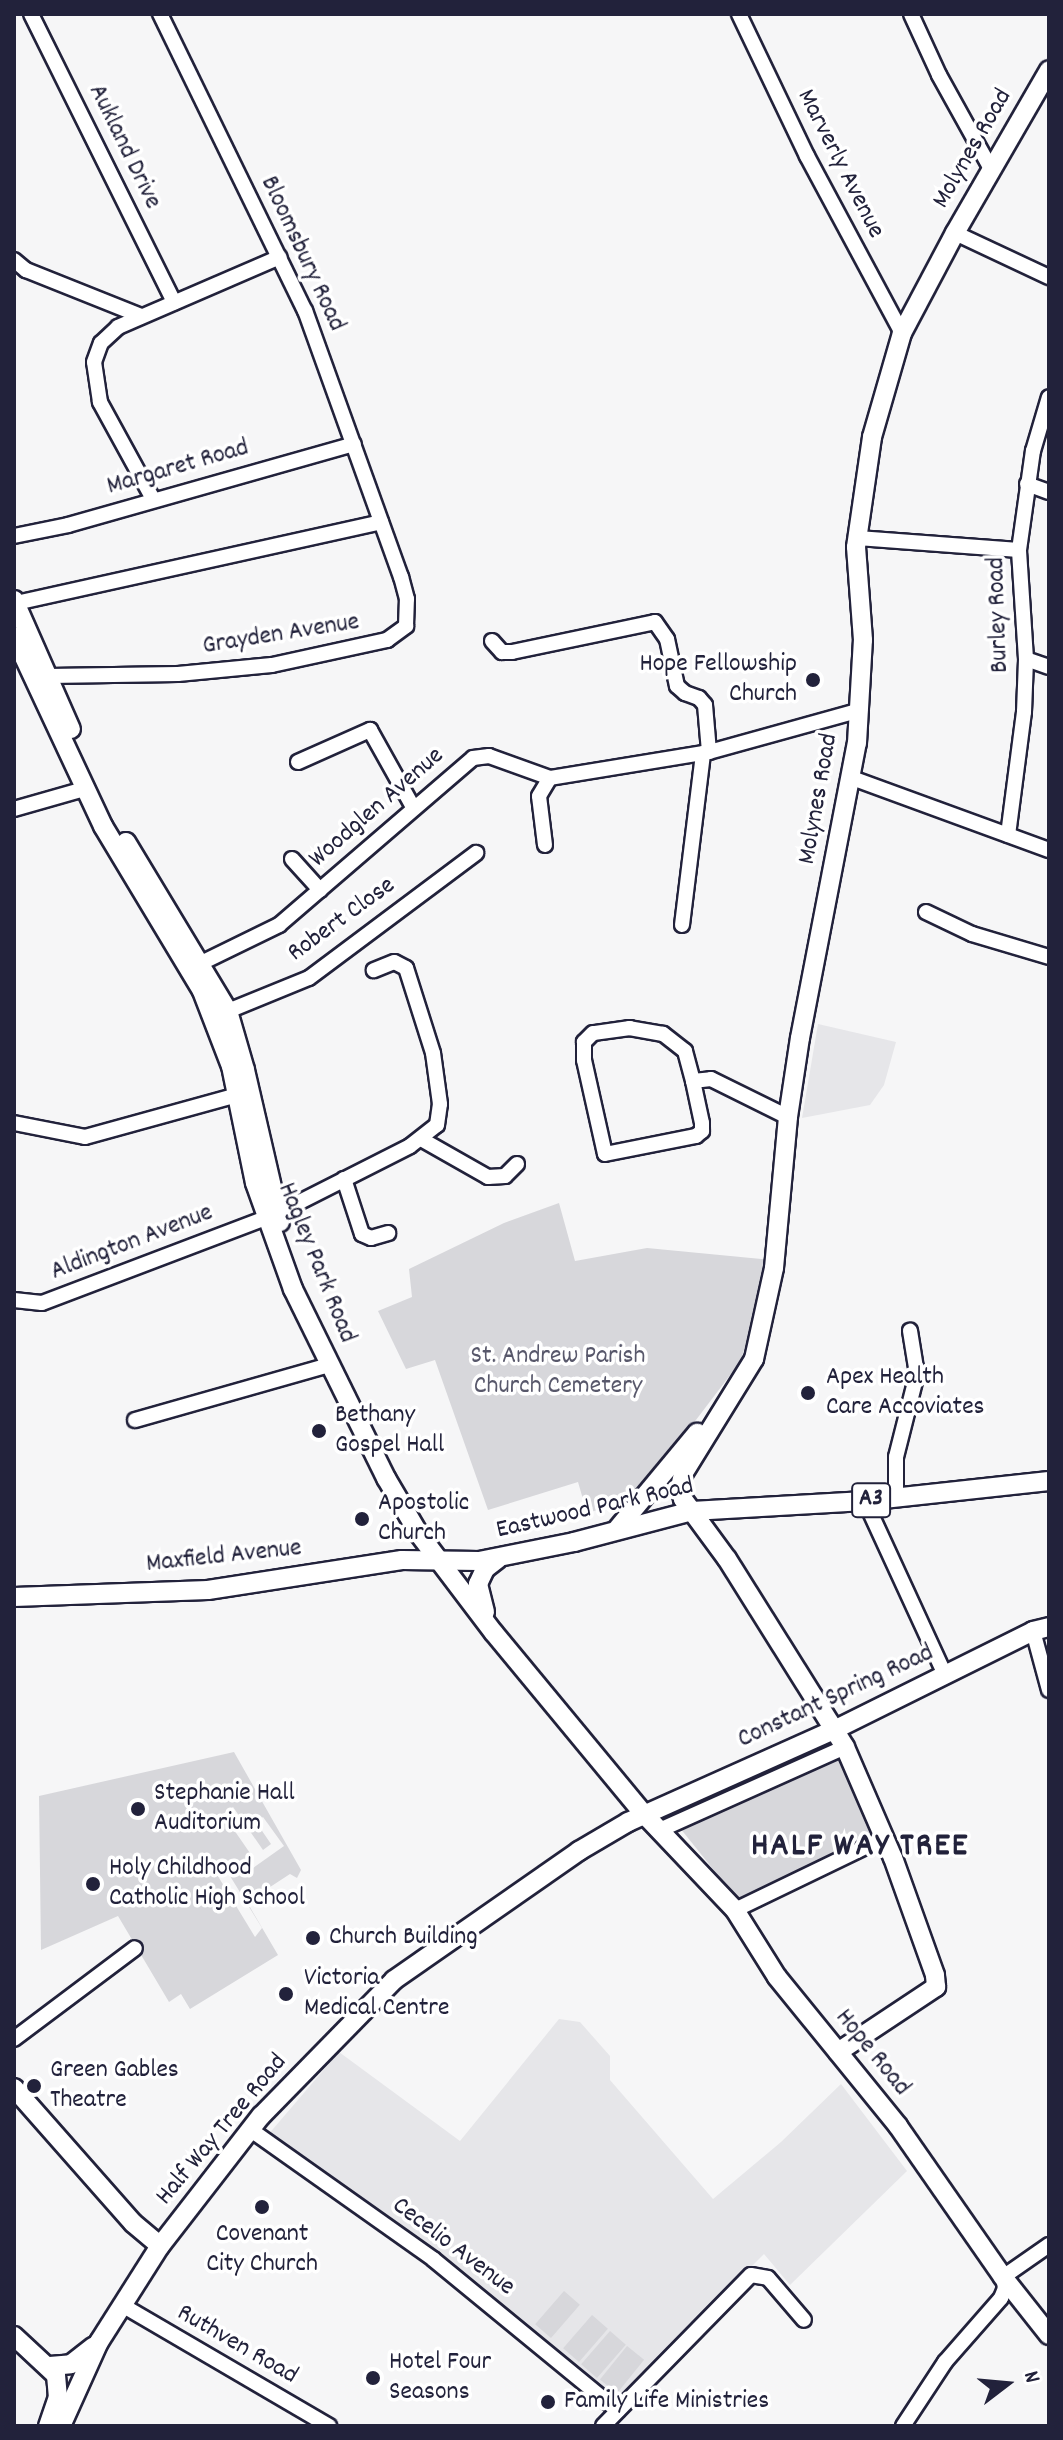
<!DOCTYPE html>
<style>
body{margin:0}
#map{position:relative;width:1063px;height:2440px;overflow:hidden;background:#f6f6f7;font-family:Dekko,sans-serif}
div>[style]{position:absolute}
[style*='--x']{left:calc(var(--x)*1px);top:calc(var(--y)*1px);width:calc(var(--w)*1px);rotate:calc(var(--a)*1deg)}
.built>*{inset:0;background:#e6e6e9}
.green>*{inset:0;background:#d7d7db;transform-origin:0 0}
.roads{filter:drop-shadow(2px 0 #22223b) drop-shadow(-2px 0 #22223b) drop-shadow(0 2px #22223b) drop-shadow(0 -2px #22223b)}
.minor>*{height:14px;margin:-7px;padding:0 7px;transform-origin:7px;border-radius:7px;background:#fff}
.major>*{height:18px;margin:-9px;padding:0 9px;transform-origin:9px;border-radius:9px;background:#fff}
.dots>*{width:22px;height:22px;translate:-50% -50%;box-sizing:border-box;border:4px solid #fff;border-radius:50%}
span{translate:-50% -50%;white-space:nowrap;text-align:center;line-height:1.15;-webkit-text-stroke:7px #fff;paint-order:stroke}
.shield-label span{padding:2px 6px;background:#fff;border:2px solid;border-radius:6px;-webkit-text-stroke-width:0}
.shield-label{font-size:24px;color:#22223b;font-weight:700}
.street-label{font-size:26px;color:#22223b}
.poi-label{font-size:26px;color:#22223b}
.right{translate:-100% -50%;text-align:right}
.left{translate:0 -50%;text-align:left}
.park-label{font-size:26px;color:#58586b}
.district-label{font-size:34px;color:#22223b;font-weight:700;letter-spacing:2px}
.frame{position:absolute;inset:0;border:16px solid #22223b;pointer-events:none}
.north{position:absolute;left:967px;top:2344px;width:80px;height:80px;-webkit-text-stroke:6px #fff;paint-order:stroke;rotate:74deg;font-size:22px;font-weight:700;line-height:32px;text-align:center;color:#22223b}
.north::after{content:'';display:block;margin:auto;width:28px;height:36px;background:#22223b;clip-path:polygon(50% 0,100% 100%,50% 72%,0 100%)}
</style>
<div id="map">
<div class="built">
<div style="clip-path:polygon(818px 1024px,896px 1042px,884px 1085px,870px 1105px,802px 1118px)"></div>
<div style="clip-path:polygon(559px 2019px,580px 2022px,610px 2056px,610px 2080px,713px 2199px,781px 2142px,841px 2084px,907px 2171px,790px 2285px,764px 2254px,617px 2401px,398px 2224px,267px 2136px,339px 2052px,460px 2141px)"></div>
</div>
<div class="green">
<div style="clip-path:polygon(559px 1203px,575px 1261px,647px 1248px,773px 1260px,740px 1362px,636px 1499px,587px 1513px,578px 1482px,488px 1510px,435px 1360px,406px 1369px,378px 1311px,412px 1297px,409px 1269px,504px 1223px)"></div>
<div style="clip-path:polygon(evenodd,234px 1752px,301px 1870px,297px 1878px,290px 1874px,247px 1902px,278px 1955px,190px 2009px,181px 1994px,169px 2002px,118px 1916px,41px 1950px,39px 1796px,234px 1752px,233px 1807px,263px 1850px,271px 1844px,256px 1822px,263px 1817px,284px 1846px,246px 1873px,240px 1864px,252px 1856px,223px 1814px,233px 1807px,234px 1752px,222px 1863px,262px 1928px,255px 1937px,213px 1868px,222px 1863px)"></div>
<div style="clip-path:polygon(840px 1753px,874px 1837px,737px 1899px,680px 1828px)"></div>
<div style="left:564px;top:2291px;width:21px;height:44px;rotate:41deg"></div>
<div style="left:592px;top:2315px;width:21px;height:44px;rotate:41deg"></div>
<div style="left:610px;top:2331px;width:21px;height:44px;rotate:41deg"></div>
<div style="left:627px;top:2346px;width:22px;height:43px;rotate:39deg"></div>
</div>
<div class="roads">
<div class="minor">
<div style="--x:31;--y:14;--w:322;--a:63.6"></div>
<div style="--x:739;--y:14;--w:157;--a:64.4"></div>
<div style="--x:807;--y:156;--w:201;--a:61.8"></div>
<div style="--x:911;--y:14;--w:67;--a:65.3"></div>
<div style="--x:939;--y:75;--w:107;--a:61"></div>
<div style="--x:955;--y:233;--w:104;--a:25.1"></div>
<div style="--x:14;--y:260;--w:16;--a:40"></div>
<div style="--x:26;--y:270;--w:124;--a:21.8"></div>
<div style="--x:1027;--y:484;--w:23;--a:20"></div>
<div style="--x:153;--y:499;--w:111;--a:-118.7"></div>
<div style="--x:100;--y:402;--w:40;--a:-98.5"></div>
<div style="--x:94;--y:362;--w:20;--a:-70"></div>
<div style="--x:101;--y:343;--w:23;--a:-43"></div>
<div style="--x:118;--y:327;--w:176;--a:-23.4"></div>
<div style="--x:14;--y:536;--w:55;--a:-11.5"></div>
<div style="--x:68;--y:525;--w:297;--a:-15.8"></div>
<div style="--x:858;--y:538;--w:161;--a:4.3"></div>
<div style="--x:16;--y:603;--w:374;--a:-12.5"></div>
<div style="--x:492;--y:641;--w:15;--a:48"></div>
<div style="--x:502;--y:652;--w:10;--a:0"></div>
<div style="--x:512;--y:652;--w:146;--a:-11.8"></div>
<div style="--x:655;--y:622;--w:21;--a:55"></div>
<div style="--x:667;--y:639;--w:48;--a:78"></div>
<div style="--x:677;--y:686;--w:11;--a:41"></div>
<div style="--x:685;--y:693;--w:15;--a:20"></div>
<div style="--x:699;--y:698;--w:9;--a:49"></div>
<div style="--x:705;--y:705;--w:47;--a:85.1"></div>
<div style="--x:1026;--y:659;--w:24;--a:19"></div>
<div style="--x:49;--y:676;--w:129;--a:-0.9"></div>
<div style="--x:178;--y:674;--w:94;--a:-5.5"></div>
<div style="--x:272;--y:665;--w:118;--a:-12.3"></div>
<div style="--x:387;--y:640;--w:24;--a:-36"></div>
<div style="--x:406;--y:626;--w:27;--a:-88"></div>
<div style="--x:407;--y:599;--w:23;--a:-105"></div>
<div style="--x:401;--y:577;--w:283;--a:-109.8"></div>
<div style="--x:305;--y:311;--w:331;--a:-116"></div>
<div style="--x:298;--y:762;--w:79;--a:-24"></div>
<div style="--x:370;--y:730;--w:88;--a:60.8"></div>
<div style="--x:852;--y:778;--w:210;--a:20.1"></div>
<div style="--x:14;--y:809;--w:73;--a:-15.9"></div>
<div style="--x:1008;--y:835;--w:124;--a:-82.6"></div>
<div style="--x:1024;--y:712;--w:53;--a:-87.8"></div>
<div style="--x:1026;--y:659;--w:109;--a:-93.7"></div>
<div style="--x:1019;--y:550;--w:100;--a:-82"></div>
<div style="--x:1033;--y:451;--w:56;--a:-73.5"></div>
<div style="--x:545;--y:845;--w:49;--a:-97"></div>
<div style="--x:539;--y:796;--w:21;--a:-59"></div>
<div style="--x:292;--y:859;--w:42;--a:47.9"></div>
<div style="--x:926;--y:912;--w:51;--a:25.6"></div>
<div style="--x:972;--y:934;--w:80;--a:16.6"></div>
<div style="--x:682;--y:925;--w:173;--a:-83"></div>
<div style="--x:193;--y:967;--w:96;--a:-26"></div>
<div style="--x:279;--y:925;--w:256;--a:-40.7"></div>
<div style="--x:473;--y:758;--w:16;--a:-7"></div>
<div style="--x:489;--y:756;--w:65;--a:19.8"></div>
<div style="--x:550;--y:778;--w:161;--a:-9.3"></div>
<div style="--x:709;--y:752;--w:157;--a:-15.5"></div>
<div style="--x:228;--y:1011;--w:87;--a:-22.2"></div>
<div style="--x:309;--y:978;--w:209;--a:-36.8"></div>
<div style="--x:693;--y:1081;--w:31;--a:-105"></div>
<div style="--x:685;--y:1051;--w:28;--a:-142"></div>
<div style="--x:663;--y:1034;--w:34;--a:-170"></div>
<div style="--x:630;--y:1028;--w:37;--a:172"></div>
<div style="--x:593;--y:1033;--w:13;--a:135"></div>
<div style="--x:584;--y:1042;--w:18;--a:90"></div>
<div style="--x:584;--y:1060;--w:96;--a:77.4"></div>
<div style="--x:605;--y:1154;--w:93;--a:-11.2"></div>
<div style="--x:696;--y:1136;--w:8;--a:-40"></div>
<div style="--x:702;--y:1131;--w:8;--a:-90"></div>
<div style="--x:702;--y:1123;--w:43;--a:-102.1"></div>
<div style="--x:693;--y:1081;--w:18;--a:-6"></div>
<div style="--x:711;--y:1079;--w:86;--a:26.3"></div>
<div style="--x:14;--y:1123;--w:72;--a:11.2"></div>
<div style="--x:85;--y:1137;--w:158;--a:-15.4"></div>
<div style="--x:421;--y:1139;--w:77;--a:29.6"></div>
<div style="--x:488;--y:1177;--w:17;--a:-3"></div>
<div style="--x:505;--y:1176;--w:17;--a:-45"></div>
<div style="--x:344;--y:1179;--w:58;--a:71.9"></div>
<div style="--x:362;--y:1234;--w:10;--a:24"></div>
<div style="--x:371;--y:1238;--w:18;--a:-16"></div>
<div style="--x:276;--y:1214;--w:150;--a:-26.9"></div>
<div style="--x:410;--y:1146;--w:34;--a:-38"></div>
<div style="--x:437;--y:1125;--w:21;--a:-82"></div>
<div style="--x:440;--y:1104;--w:51;--a:-97.8"></div>
<div style="--x:433;--y:1053;--w:89;--a:-107.6"></div>
<div style="--x:406;--y:968;--w:13;--a:-153"></div>
<div style="--x:394;--y:962;--w:22;--a:158"></div>
<div style="--x:14;--y:1300;--w:28;--a:6"></div>
<div style="--x:42;--y:1303;--w:240;--a:-20.8"></div>
<div style="--x:135;--y:1420;--w:202;--a:-15.8"></div>
<div style="--x:896;--y:1497;--w:40;--a:-90"></div>
<div style="--x:896;--y:1457;--w:86;--a:-75.8"></div>
<div style="--x:917;--y:1374;--w:44;--a:-99.2"></div>
<div style="--x:865;--y:1501;--w:192;--a:65.3"></div>
<div style="--x:1033;--y:1631;--w:61;--a:74.8"></div>
<div style="--x:662;--y:1829;--w:201;--a:-24.1"></div>
<div style="--x:735;--y:1910;--w:165;--a:-25.8"></div>
<div style="--x:14;--y:2039;--w:151;--a:-36.9"></div>
<div style="--x:251;--y:2130;--w:223;--a:35.3"></div>
<div style="--x:433;--y:2259;--w:239;--a:39.4"></div>
<div style="--x:122;--y:2305;--w:240;--a:30.3"></div>
<div style="--x:603;--y:2426;--w:211;--a:-45.6"></div>
<div style="--x:751;--y:2275;--w:17;--a:10"></div>
<div style="--x:768;--y:2278;--w:55;--a:49.4"></div>
<div style="--x:903;--y:2426;--w:77;--a:-56.7"></div>
<div style="--x:945;--y:2362;--w:85;--a:-48.8"></div>
<div style="--x:1001;--y:2298;--w:11;--a:-68"></div>
<div style="--x:1005;--y:2288;--w:11;--a:-100"></div>
<div style="--x:1003;--y:2277;--w:56;--a:-34.8"></div>
</div>
<div class="major">
<div style="--x:14;--y:600;--w:141;--a:66.2"></div>
<div style="--x:14;--y:636;--w:210;--a:64.9"></div>
<div style="--x:103;--y:826;--w:192;--a:59"></div>
<div style="--x:202;--y:991;--w:80;--a:68.9"></div>
<div style="--x:231;--y:1066;--w:119;--a:78.4"></div>
<div style="--x:255;--y:1183;--w:113;--a:70.3"></div>
<div style="--x:293;--y:1289;--w:211;--a:63.8"></div>
<div style="--x:386;--y:1478;--w:65;--a:59.5"></div>
<div style="--x:419;--y:1534;--w:124;--a:52.9"></div>
<div style="--x:494;--y:1633;--w:235;--a:50.4"></div>
<div style="--x:644;--y:1814;--w:132;--a:46.5"></div>
<div style="--x:735;--y:1910;--w:79;--a:57.9"></div>
<div style="--x:777;--y:1977;--w:192;--a:50.9"></div>
<div style="--x:898;--y:2126;--w:184;--a:55.2"></div>
<div style="--x:1003;--y:2277;--w:74;--a:51.6"></div>
<div style="--x:126;--y:842;--w:197;--a:58.9"></div>
<div style="--x:228;--y:1011;--w:61;--a:73.9"></div>
<div style="--x:245;--y:1070;--w:156;--a:77"></div>
<div style="--x:618;--y:1528;--w:124;--a:-50.3"></div>
<div style="--x:14;--y:1597;--w:194;--a:-2.1"></div>
<div style="--x:208;--y:1590;--w:196;--a:-8.8"></div>
<div style="--x:402;--y:1560;--w:77;--a:0.7"></div>
<div style="--x:479;--y:1561;--w:97;--a:-11.3"></div>
<div style="--x:574;--y:1542;--w:122;--a:-14.7"></div>
<div style="--x:692;--y:1511;--w:173;--a:-3.3"></div>
<div style="--x:865;--y:1501;--w:185;--a:-6.2"></div>
<div style="--x:485;--y:1612;--w:29;--a:-104"></div>
<div style="--x:478;--y:1584;--w:17;--a:-65"></div>
<div style="--x:485;--y:1569;--w:16;--a:-38"></div>
<div style="--x:838;--y:2052;--w:118;--a:-33.6"></div>
<div style="--x:936;--y:1987;--w:12;--a:-95"></div>
<div style="--x:935;--y:1975;--w:124;--a:-109.7"></div>
<div style="--x:893;--y:1858;--w:121;--a:-113.4"></div>
<div style="--x:845;--y:1747;--w:222;--a:-122.1"></div>
<div style="--x:727;--y:1559;--w:74;--a:-126.3"></div>
<div style="--x:683;--y:1499;--w:12;--a:-104"></div>
<div style="--x:680;--y:1487;--w:13;--a:-77"></div>
<div style="--x:683;--y:1474;--w:135;--a:-58.3"></div>
<div style="--x:754;--y:1359;--w:93;--a:-77.6"></div>
<div style="--x:774;--y:1268;--w:152;--a:-84.7"></div>
<div style="--x:788;--y:1117;--w:80;--a:-81.4"></div>
<div style="--x:800;--y:1038;--w:300;--a:-79.1"></div>
<div style="--x:857;--y:743;--w:103;--a:-86.7"></div>
<div style="--x:863;--y:640;--w:93;--a:-94.3"></div>
<div style="--x:856;--y:547;--w:111;--a:-81.7"></div>
<div style="--x:872;--y:437;--w:108;--a:-73.9"></div>
<div style="--x:902;--y:333;--w:113;--a:-62.1"></div>
<div style="--x:955;--y:233;--w:188;--a:-60"></div>
<div style="--x:14;--y:2088;--w:180;--a:48.6"></div>
<div style="--x:133;--y:2223;--w:35;--a:40"></div>
<div style="--x:14;--y:2336;--w:57;--a:42.9"></div>
<div style="--x:56;--y:2375;--w:22;--a:85"></div>
<div style="--x:58;--y:2397;--w:31;--a:109"></div>
<div style="--x:50;--y:2366;--w:21;--a:-5"></div>
<div style="--x:71;--y:2364;--w:28;--a:-38"></div>
<div style="--x:61;--y:2426;--w:92;--a:-65.7"></div>
<div style="--x:99;--y:2342;--w:114;--a:-57.6"></div>
<div style="--x:160;--y:2246;--w:165;--a:-52.2"></div>
<div style="--x:261;--y:2116;--w:190;--a:-45.6"></div>
<div style="--x:394;--y:1980;--w:226;--a:-34.9"></div>
<div style="--x:579;--y:1851;--w:57;--a:-30.6"></div>
<div style="--x:628;--y:1822;--w:226;--a:-24.1"></div>
<div style="--x:834;--y:1730;--w:222;--a:-26.4"></div>
<div style="--x:1033;--y:1631;--w:16;--a:-14"></div>
</div>
</div>
<div class="dots">
<div style="left:813px;top:680px;background:#22223b"></div>
<div style="left:808px;top:1393px;background:#22223b"></div>
<div style="left:319px;top:1431px;background:#22223b"></div>
<div style="left:362px;top:1519px;background:#22223b"></div>
<div style="left:138px;top:1809px;background:#22223b"></div>
<div style="left:93px;top:1884px;background:#22223b"></div>
<div style="left:313px;top:1938px;background:#22223b"></div>
<div style="left:286px;top:1994px;background:#22223b"></div>
<div style="left:34px;top:2086px;background:#22223b"></div>
<div style="left:262px;top:2207px;background:#22223b"></div>
<div style="left:373px;top:2378px;background:#22223b"></div>
<div style="left:548px;top:2402px;background:#22223b"></div>
</div>
<div class="shield-label">
<span style="left:871px;top:1500px">A3</span>
</div>
<div class="street-label">
<span style="left:124px;top:147px;rotate:64deg">Aukland Drive</span>
<span style="left:973px;top:149px;rotate:-60deg">Molynes Road</span>
<span style="left:840px;top:164px;rotate:63deg">Marverly Avenue</span>
<span style="left:302px;top:254px;rotate:65deg">Bloomsbury Road</span>
<span style="left:178px;top:468px;rotate:-16deg">Margaret Road</span>
<span style="left:999px;top:615px;rotate:-92deg">Burley Road</span>
<span style="left:281px;top:635px;rotate:-9deg">Grayden Avenue</span>
<span style="left:819px;top:799px;rotate:-80deg">Molynes Road</span>
<span style="left:377px;top:808px;rotate:-41deg">Woodglen Avenue</span>
<span style="left:342px;top:920px;rotate:-36deg">Robert Close</span>
<span style="left:132px;top:1243px;rotate:-21deg">Aldington Avenue</span>
<span style="left:316px;top:1263px;rotate:68deg">Hagley Park Road</span>
<span style="left:595px;top:1509px;rotate:-13deg">Eastwood Park Road</span>
<span style="left:224px;top:1557px;rotate:-6deg">Maxfield Avenue</span>
<span style="left:836px;top:1697px;rotate:-25deg">Constant Spring Road</span>
<span style="left:872px;top:2053px;rotate:51deg">Hope Road</span>
<span style="left:222px;top:2130px;rotate:-50deg">Half Way Tree Road</span>
<span style="left:453px;top:2247px;rotate:37deg">Cecelio Avenue</span>
<span style="left:237px;top:2345px;rotate:30deg">Ruthven Road</span>
</div>
<div class="poi-label">
<span class="right" style="left:797px;top:680px">Hope Fellowship<br>Church</span>
<span class="left" style="left:826px;top:1393px">Apex Health<br>Care Accoviates</span>
<span class="left" style="left:335px;top:1431px">Bethany<br>Gospel Hall</span>
<span class="left" style="left:378px;top:1519px">Apostolic<br>Church</span>
<span class="left" style="left:154px;top:1809px">Stephanie Hall<br>Auditorium</span>
<span class="left" style="left:109px;top:1884px">Holy Childhood<br>Catholic High School</span>
<span class="left" style="left:329px;top:1938px">Church Building</span>
<span class="left" style="left:304px;top:1994px">Victoria<br>Medical Centre</span>
<span class="left" style="left:50px;top:2086px">Green Gables<br>Theatre</span>
<span style="left:262px;top:2250px">Covenant<br>City Church</span>
<span class="left" style="left:389px;top:2378px">Hotel Four<br>Seasons</span>
<span class="left" style="left:564px;top:2402px">Family Life Ministries</span>
</div>
<div class="park-label">
<span style="left:558px;top:1372px">St. Andrew Parish<br>Church Cemetery</span>
</div>
<div class="district-label">
<span style="left:860px;top:1848px">HALF WAY TREE</span>
</div>
<div class="frame"></div>
<div class="north">N</div>
</div>
